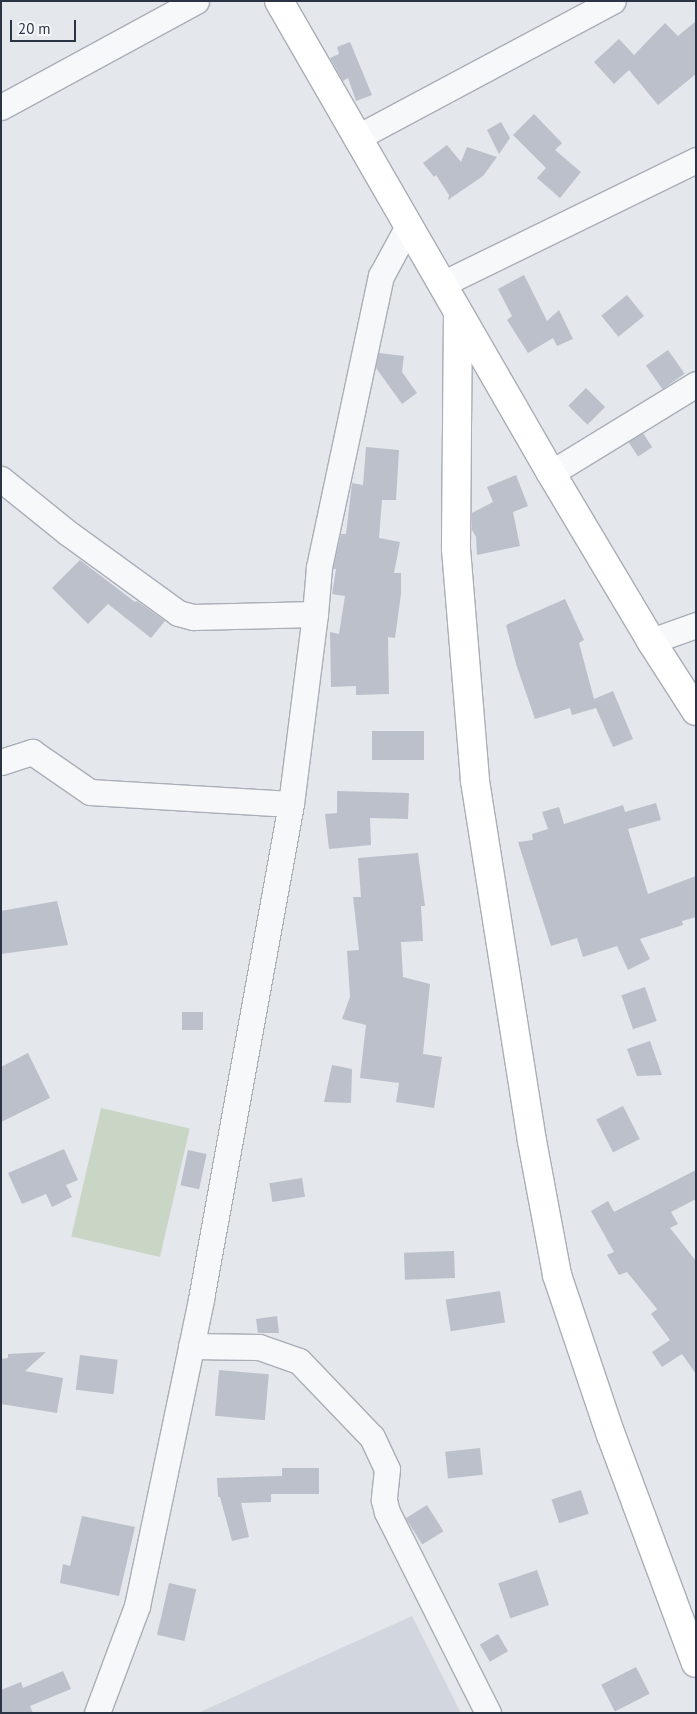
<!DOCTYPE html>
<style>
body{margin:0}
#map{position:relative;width:697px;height:1714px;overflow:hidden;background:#e4e7ec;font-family:"PT Sans",sans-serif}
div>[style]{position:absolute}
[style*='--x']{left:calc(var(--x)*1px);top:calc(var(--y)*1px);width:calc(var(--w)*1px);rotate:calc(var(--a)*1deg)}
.built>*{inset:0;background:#d2d6de}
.green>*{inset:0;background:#c9d6c5;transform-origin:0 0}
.building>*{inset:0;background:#bbc0ca;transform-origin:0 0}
.roads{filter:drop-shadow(1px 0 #a9aeb7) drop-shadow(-1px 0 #a9aeb7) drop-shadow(0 1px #a9aeb7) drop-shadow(0 -1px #a9aeb7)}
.street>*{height:25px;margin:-12.5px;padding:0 12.5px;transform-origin:12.5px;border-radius:12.5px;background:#f7f8fa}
.secondary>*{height:28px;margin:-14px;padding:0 14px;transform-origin:14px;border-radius:14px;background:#fff}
span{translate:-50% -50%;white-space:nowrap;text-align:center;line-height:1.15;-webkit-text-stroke:5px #f4f6f9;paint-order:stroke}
.frame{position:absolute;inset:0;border:2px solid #2b3445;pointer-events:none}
.scale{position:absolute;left:10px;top:20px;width:66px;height:22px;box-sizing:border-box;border:2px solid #2b3445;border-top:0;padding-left:6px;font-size:15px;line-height:18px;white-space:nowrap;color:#2b3445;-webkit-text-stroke:4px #f4f6f9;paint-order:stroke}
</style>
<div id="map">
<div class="built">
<div style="clip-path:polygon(412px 1616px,461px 1713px,198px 1713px)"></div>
</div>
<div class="green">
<div style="left:101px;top:1108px;width:91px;height:132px;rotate:13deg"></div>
</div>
<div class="building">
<div style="clip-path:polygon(696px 21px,696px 74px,658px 105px,629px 70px,614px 84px,594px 62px,619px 39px,634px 55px,665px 23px,678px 36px)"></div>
<div style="clip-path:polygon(350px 42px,372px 95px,356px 101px,348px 78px,343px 81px,330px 58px,339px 54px,337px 47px)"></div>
<div style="clip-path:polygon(534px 114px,562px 143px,555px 150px,581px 172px,560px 198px,537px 178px,546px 168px,513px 135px)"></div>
<div style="clip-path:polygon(501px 122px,510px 138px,499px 154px,487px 130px)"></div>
<div style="clip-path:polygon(447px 145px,461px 162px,467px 147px,497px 157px,483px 176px,448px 200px,449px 195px,436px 175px,434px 177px,423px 163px)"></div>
<div style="clip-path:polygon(524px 275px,547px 321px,559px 310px,573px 339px,557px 346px,553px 338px,528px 353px,507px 320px,512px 316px,498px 289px)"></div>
<div style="left:627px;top:295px;width:27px;height:33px;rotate:51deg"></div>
<div style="left:668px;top:350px;width:29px;height:27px;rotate:55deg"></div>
<div style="clip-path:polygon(379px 353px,404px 356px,402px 372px,417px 393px,402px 404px,376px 368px)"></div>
<div style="left:586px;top:388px;width:27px;height:25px;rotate:45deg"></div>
<div style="left:643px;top:433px;width:17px;height:17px;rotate:57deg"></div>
<div style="clip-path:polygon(366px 447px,399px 450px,396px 500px,382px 500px,379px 538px,400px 542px,394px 573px,401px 573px,401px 594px,395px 638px,388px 637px,389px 694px,356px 695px,356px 686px,331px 687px,330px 632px,339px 634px,345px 596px,332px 594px,336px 569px,333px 569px,341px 534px,346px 534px,352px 483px,363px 485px)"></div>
<div style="clip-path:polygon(516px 475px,528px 506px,513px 512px,520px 546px,477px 555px,476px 537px,472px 530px,472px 513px,493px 502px,487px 487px)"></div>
<div style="clip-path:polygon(80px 560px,135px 602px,137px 601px,165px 621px,151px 638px,108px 604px,88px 624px,52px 588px)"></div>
<div style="clip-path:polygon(565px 599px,584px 640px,579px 643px,594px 699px,613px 691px,633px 739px,613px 747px,596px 708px,572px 715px,570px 708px,535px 719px,516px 664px,506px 625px)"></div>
<div style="left:424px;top:731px;width:29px;height:52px;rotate:90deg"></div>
<div style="clip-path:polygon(337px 791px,409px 793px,408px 819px,370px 818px,371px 845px,329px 849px,325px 814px,337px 813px)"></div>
<div style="clip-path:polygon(656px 803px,661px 820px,628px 829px,648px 894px,696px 876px,696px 917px,682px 921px,683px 925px,640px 939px,650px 959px,628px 970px,617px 946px,583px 957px,577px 938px,551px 946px,518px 842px,533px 840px,532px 834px,548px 829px,542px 812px,559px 807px,564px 824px,623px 805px,625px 812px)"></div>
<div style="clip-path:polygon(418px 853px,425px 906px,421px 906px,423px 941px,401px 942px,403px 977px,430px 984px,423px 1054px,442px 1057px,434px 1108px,396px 1102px,399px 1083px,360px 1078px,366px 1025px,342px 1019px,350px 997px,347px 951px,359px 950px,353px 897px,361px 897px,358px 858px)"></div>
<div style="clip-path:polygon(57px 901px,68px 945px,1px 954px,1px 911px)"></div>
<div style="left:645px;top:987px;width:36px;height:25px;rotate:71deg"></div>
<div style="left:203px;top:1012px;width:18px;height:21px;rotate:90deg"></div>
<div style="clip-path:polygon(650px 1041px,662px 1075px,637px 1076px,627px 1049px)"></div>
<div style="clip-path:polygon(28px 1053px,50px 1098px,1px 1122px,1px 1067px)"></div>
<div style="clip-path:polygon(332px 1065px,352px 1069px,351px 1103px,324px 1102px)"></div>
<div style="left:623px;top:1106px;width:37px;height:30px;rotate:63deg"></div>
<div style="clip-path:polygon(64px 1149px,78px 1180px,66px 1185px,72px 1197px,52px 1207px,46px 1194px,22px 1204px,8px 1173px)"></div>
<div style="left:188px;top:1150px;width:19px;height:36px;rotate:12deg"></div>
<div style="clip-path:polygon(696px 1170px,696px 1199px,671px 1212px,678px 1224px,670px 1228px,696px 1261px,696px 1374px,682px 1354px,662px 1367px,652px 1352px,670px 1340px,651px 1314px,657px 1309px,627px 1272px,619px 1275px,607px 1255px,614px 1252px,591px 1211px,608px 1201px,614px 1212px)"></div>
<div style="left:302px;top:1178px;width:19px;height:33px;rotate:81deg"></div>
<div style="left:454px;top:1251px;width:27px;height:50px;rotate:88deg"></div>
<div style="left:500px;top:1291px;width:32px;height:55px;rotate:81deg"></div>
<div style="clip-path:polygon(277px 1316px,279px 1333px,258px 1333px,256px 1319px)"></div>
<div style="clip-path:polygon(46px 1352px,25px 1371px,63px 1378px,57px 1413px,1px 1404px,1px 1359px,8px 1358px,8px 1354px)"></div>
<div style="left:80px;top:1355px;width:38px;height:35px;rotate:7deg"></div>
<div style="left:219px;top:1370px;width:50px;height:46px;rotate:5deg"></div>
<div style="left:480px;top:1448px;width:27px;height:35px;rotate:84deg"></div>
<div style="clip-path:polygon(282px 1468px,319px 1468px,319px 1494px,271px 1494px,271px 1502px,241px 1503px,249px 1537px,232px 1541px,220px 1497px,218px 1497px,217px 1478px,282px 1476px)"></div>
<div style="left:581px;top:1490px;width:25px;height:31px;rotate:72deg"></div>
<div style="left:427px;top:1505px;width:31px;height:25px;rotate:58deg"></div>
<div style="clip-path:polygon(82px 1516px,135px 1527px,119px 1596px,60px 1583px,63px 1564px,70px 1566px)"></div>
<div style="left:537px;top:1570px;width:37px;height:41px;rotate:71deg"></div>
<div style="left:169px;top:1583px;width:28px;height:53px;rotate:13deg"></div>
<div style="left:498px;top:1634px;width:20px;height:21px;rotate:60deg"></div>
<div style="left:636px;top:1667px;width:30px;height:39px;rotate:63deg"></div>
<div style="clip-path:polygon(63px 1671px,71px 1689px,30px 1706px,33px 1713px,1px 1713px,1px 1690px,21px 1682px,23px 1688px)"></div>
</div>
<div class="roads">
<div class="street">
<div style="--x:1;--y:107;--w:222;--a:-28.5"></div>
<div style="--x:356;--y:138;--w:291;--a:-28.1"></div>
<div style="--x:442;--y:284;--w:283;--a:-26"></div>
<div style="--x:551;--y:473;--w:170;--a:-31.5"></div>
<div style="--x:1;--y:479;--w:86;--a:38.9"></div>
<div style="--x:68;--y:533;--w:136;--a:36"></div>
<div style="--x:178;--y:613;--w:16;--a:15"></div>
<div style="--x:193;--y:617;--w:122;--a:-1.4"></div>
<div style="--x:651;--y:641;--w:48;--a:-19.6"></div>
<div style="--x:1;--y:762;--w:33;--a:-18"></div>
<div style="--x:32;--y:752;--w:70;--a:34.6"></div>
<div style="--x:90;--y:792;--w:201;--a:3.4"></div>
<div style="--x:191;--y:1346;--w:68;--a:0.8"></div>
<div style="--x:259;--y:1347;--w:42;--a:19.3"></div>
<div style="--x:299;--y:1361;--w:105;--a:46.2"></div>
<div style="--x:372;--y:1437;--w:35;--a:65"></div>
<div style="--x:387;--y:1469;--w:31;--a:96"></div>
<div style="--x:384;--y:1500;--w:12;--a:76"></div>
<div style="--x:387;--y:1512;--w:225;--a:63.3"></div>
<div style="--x:97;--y:1713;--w:114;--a:-69.5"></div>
<div style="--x:137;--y:1606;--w:314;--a:-78.2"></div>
<div style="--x:201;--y:1299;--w:503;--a:-79.7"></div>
<div style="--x:291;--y:804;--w:192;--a:-82.8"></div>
<div style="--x:315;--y:614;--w:47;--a:-85.1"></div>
<div style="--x:319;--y:567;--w:298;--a:-78"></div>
<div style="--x:381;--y:276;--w:57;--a:-61.6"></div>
</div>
<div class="secondary">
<div style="--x:279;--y:1;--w:545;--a:60.05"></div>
<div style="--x:551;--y:473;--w:196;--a:59.2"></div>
<div style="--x:651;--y:641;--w:83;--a:57.3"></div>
<div style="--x:458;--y:313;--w:236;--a:90.5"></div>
<div style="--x:456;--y:549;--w:233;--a:85.3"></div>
<div style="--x:475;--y:781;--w:364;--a:81"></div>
<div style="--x:532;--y:1141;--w:136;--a:79.4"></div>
<div style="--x:557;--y:1275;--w:169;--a:71.4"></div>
<div style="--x:611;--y:1435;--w:243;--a:69.6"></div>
</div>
</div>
<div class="frame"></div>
<div class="scale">20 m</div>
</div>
